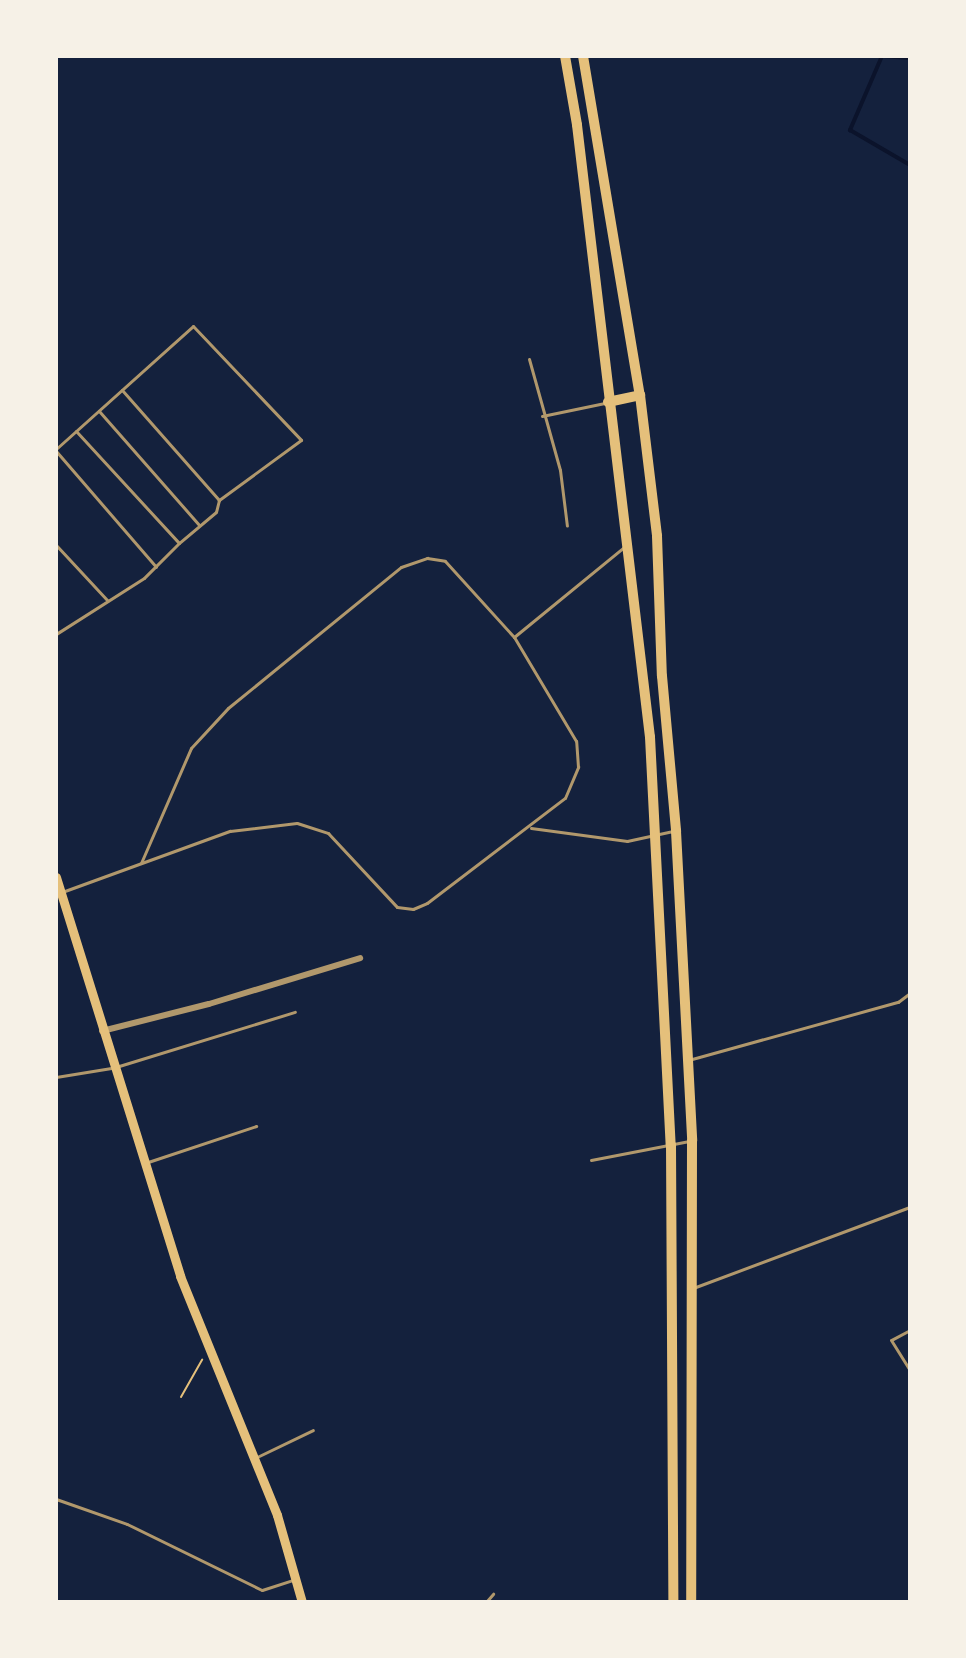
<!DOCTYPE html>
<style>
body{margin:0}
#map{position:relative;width:966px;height:1658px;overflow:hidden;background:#14213d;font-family:Arial,sans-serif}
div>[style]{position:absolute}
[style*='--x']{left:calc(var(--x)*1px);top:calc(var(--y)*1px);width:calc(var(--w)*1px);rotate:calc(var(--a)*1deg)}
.stream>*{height:4px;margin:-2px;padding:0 2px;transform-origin:2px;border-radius:2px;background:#0b132b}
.path>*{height:2px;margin:-1px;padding:0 1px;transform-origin:1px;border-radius:1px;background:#e5c07b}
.service>*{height:3px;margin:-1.5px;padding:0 1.5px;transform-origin:1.5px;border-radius:1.5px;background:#b1986c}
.minor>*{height:6px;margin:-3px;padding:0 3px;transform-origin:3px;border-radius:3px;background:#b1986c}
.secondary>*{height:9px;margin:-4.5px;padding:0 4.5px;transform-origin:4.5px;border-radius:4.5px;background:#e5c07b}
.trunk>*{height:10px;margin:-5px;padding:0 5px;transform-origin:5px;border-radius:5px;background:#e5c07b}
span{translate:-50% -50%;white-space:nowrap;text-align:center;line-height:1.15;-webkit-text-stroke:7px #f6f1e7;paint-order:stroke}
.frame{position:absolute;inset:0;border:58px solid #f6f1e7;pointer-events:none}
</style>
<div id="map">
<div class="stream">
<div style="--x:910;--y:58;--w:28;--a:-176"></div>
<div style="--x:882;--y:56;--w:81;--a:113.4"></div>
<div style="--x:850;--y:130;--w:69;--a:30.3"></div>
</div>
<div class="path">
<div style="--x:181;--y:1397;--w:43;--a:-60.4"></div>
</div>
<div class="service">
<div style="--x:529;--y:359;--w:115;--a:74.4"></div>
<div style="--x:560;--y:470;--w:56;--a:82.9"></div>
<div style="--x:122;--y:390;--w:147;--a:48.6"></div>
<div style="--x:99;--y:411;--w:152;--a:48.7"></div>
<div style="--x:542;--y:416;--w:64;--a:-11.7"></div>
<div style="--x:76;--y:431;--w:152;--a:47.4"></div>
<div style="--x:56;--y:449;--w:184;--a:-41.9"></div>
<div style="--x:193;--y:326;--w:157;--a:46.5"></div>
<div style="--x:301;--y:440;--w:102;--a:143.8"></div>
<div style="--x:219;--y:500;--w:12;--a:104"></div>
<div style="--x:216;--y:512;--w:48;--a:140"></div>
<div style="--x:179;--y:543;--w:49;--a:135"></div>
<div style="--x:144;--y:578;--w:104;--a:147.5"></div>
<div style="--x:56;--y:451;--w:153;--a:49.2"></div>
<div style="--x:56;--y:545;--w:76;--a:47.1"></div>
<div style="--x:531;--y:828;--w:97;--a:7.7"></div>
<div style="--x:627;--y:841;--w:47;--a:-12.3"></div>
<div style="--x:141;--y:863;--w:125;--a:-66.5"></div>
<div style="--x:191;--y:748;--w:54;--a:-47.2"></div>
<div style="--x:228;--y:708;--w:223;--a:-39.2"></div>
<div style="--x:401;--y:567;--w:28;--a:-19"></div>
<div style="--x:427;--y:558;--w:18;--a:9"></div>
<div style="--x:445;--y:561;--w:103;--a:47.8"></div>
<div style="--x:62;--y:892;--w:179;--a:-20"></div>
<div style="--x:230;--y:831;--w:67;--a:-6.8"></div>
<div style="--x:297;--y:823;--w:33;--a:18"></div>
<div style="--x:328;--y:833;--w:101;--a:47"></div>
<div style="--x:397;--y:907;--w:16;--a:7"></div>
<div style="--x:413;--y:909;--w:15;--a:-23"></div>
<div style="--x:427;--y:903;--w:173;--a:-37.3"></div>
<div style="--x:565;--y:798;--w:34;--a:-67"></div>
<div style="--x:578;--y:767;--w:26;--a:-94"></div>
<div style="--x:576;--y:741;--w:121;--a:-120.8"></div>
<div style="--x:514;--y:637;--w:144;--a:-39.3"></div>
<div style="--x:692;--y:1059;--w:214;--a:-15.5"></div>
<div style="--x:898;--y:1002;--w:15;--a:-37"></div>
<div style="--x:119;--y:1066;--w:184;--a:-17.1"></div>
<div style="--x:56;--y:1077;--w:56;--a:-9.3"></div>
<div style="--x:591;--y:1160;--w:100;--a:-11"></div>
<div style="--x:148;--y:1162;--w:114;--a:-18.4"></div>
<div style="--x:693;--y:1288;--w:232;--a:-20.5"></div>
<div style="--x:910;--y:1330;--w:21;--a:152"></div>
<div style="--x:891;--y:1340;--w:36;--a:58"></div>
<div style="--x:257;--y:1457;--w:62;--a:-25.7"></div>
<div style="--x:56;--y:1499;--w:75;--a:19.4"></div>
<div style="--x:127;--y:1524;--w:150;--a:26.1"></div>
<div style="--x:262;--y:1590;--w:32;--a:-18"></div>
<div style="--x:486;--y:1602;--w:11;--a:-49"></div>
</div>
<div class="minor">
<div style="--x:102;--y:1031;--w:110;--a:-14.2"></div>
<div style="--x:209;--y:1004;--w:158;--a:-16.9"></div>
</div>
<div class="secondary">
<div style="--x:56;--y:877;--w:418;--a:72.7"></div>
<div style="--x:180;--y:1276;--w:258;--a:67.9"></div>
<div style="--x:277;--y:1515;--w:91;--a:74"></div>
</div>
<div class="trunk">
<div style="--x:565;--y:56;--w:70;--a:80.1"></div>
<div style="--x:577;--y:125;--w:616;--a:83.2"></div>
<div style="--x:650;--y:737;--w:409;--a:87.1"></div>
<div style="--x:671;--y:1145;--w:457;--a:89.7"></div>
<div style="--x:583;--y:56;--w:344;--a:80.5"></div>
<div style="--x:640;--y:395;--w:142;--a:83.1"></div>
<div style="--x:657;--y:536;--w:140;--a:88"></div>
<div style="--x:662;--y:676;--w:156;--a:84.8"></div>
<div style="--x:676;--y:831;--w:310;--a:87"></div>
<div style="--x:692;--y:1141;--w:461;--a:90.1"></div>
<div style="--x:608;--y:402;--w:33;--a:-12"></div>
</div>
<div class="frame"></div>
</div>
